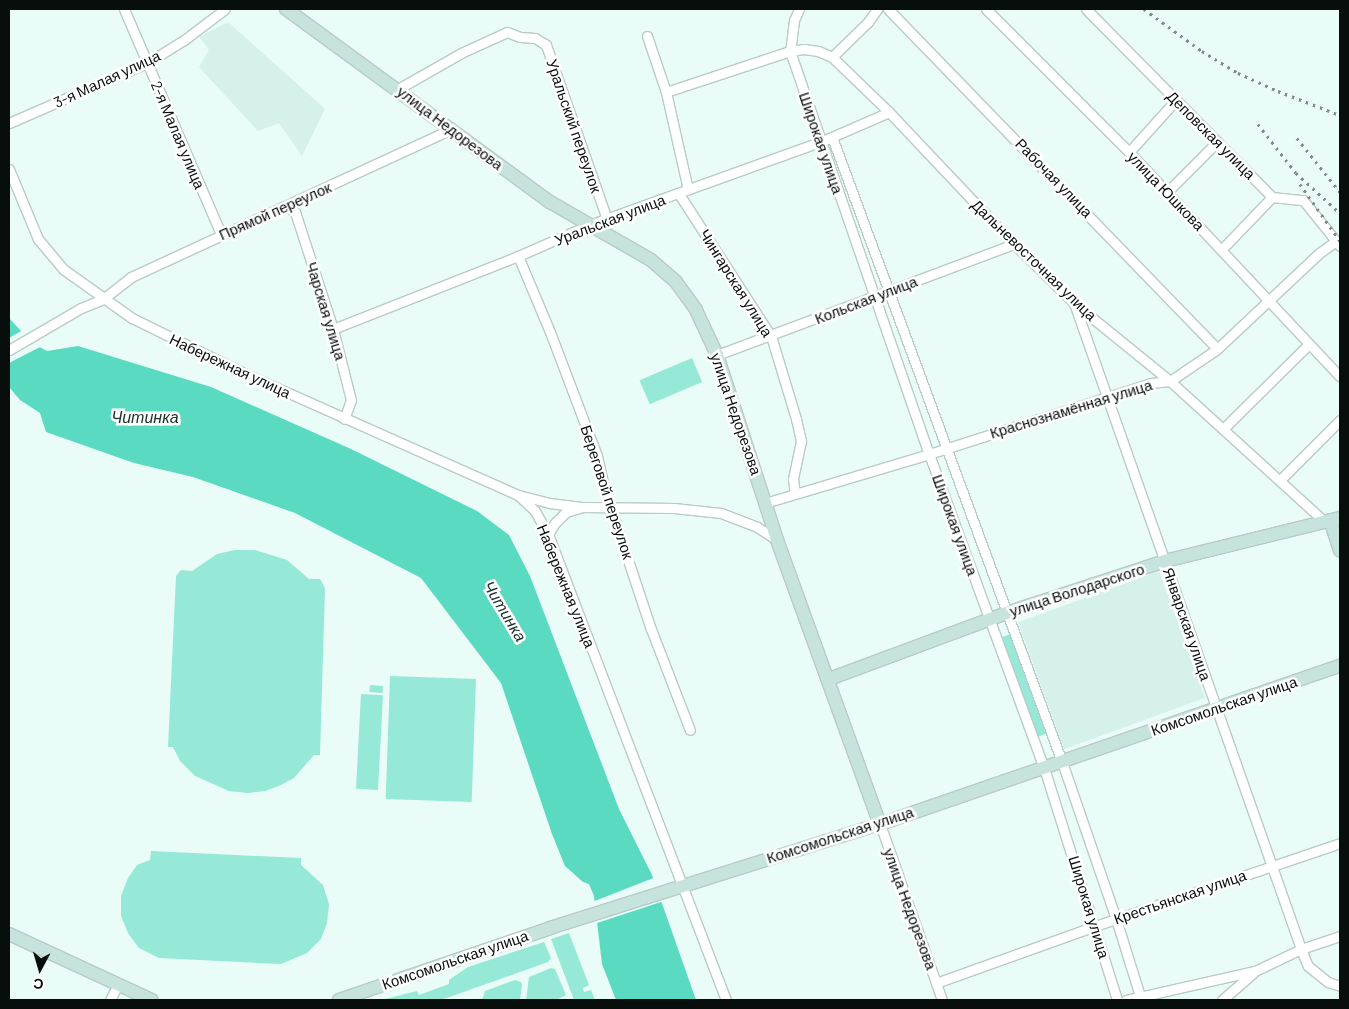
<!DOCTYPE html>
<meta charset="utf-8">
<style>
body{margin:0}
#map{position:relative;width:1349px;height:1009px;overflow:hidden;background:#e9fcf7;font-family:Barlow,sans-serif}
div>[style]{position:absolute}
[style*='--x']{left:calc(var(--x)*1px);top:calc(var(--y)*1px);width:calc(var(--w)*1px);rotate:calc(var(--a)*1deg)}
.built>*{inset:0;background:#d5f1ea;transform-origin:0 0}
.green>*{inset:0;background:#95e9d6;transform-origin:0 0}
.water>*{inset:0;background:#5adac1}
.pier>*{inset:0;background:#e9fcf7}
.roads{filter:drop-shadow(1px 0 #b9cbc6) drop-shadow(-1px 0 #b9cbc6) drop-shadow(0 1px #b9cbc6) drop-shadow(0 -1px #b9cbc6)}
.street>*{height:9px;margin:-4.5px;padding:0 4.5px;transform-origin:4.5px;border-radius:4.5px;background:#fff}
.secondary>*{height:12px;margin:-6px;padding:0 6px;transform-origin:6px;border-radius:6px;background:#c7e3dd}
.rail>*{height:2.5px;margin-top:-1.25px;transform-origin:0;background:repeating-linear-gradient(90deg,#7e8b87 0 2.5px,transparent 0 7.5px)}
span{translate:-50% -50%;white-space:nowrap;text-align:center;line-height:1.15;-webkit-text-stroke:5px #fff;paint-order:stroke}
.street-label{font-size:15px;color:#080e0c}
.water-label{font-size:16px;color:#1a302b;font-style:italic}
.frame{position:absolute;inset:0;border:10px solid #080e0c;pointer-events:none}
.north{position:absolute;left:15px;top:944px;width:50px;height:50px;-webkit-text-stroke:4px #fff;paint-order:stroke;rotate:186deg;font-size:14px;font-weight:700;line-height:20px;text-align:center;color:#080e0c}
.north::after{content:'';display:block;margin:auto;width:18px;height:22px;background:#080e0c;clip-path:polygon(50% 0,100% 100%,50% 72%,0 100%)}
</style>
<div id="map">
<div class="built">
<div style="clip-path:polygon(228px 22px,325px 109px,302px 156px,279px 123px,258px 131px,199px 67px,209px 50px,199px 37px)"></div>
<div style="left:1159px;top:571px;width:135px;height:150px;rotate:70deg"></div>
</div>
<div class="green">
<div style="left:692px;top:358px;width:26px;height:57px;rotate:67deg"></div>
<div style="clip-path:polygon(235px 550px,255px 550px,287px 560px,309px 579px,320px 579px,325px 588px,320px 755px,314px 755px,294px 778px,281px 785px,265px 791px,248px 793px,229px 791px,195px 776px,180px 761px,173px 747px,168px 747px,176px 576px,181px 570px,192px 571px,217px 554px)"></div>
<div style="left:1013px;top:633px;width:106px;height:15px;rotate:70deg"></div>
<div style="left:390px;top:676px;width:86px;height:123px;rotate:2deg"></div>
<div style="left:370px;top:685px;width:13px;height:7px;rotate:4deg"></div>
<div style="left:361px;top:694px;width:22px;height:95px;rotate:3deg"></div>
<div style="clip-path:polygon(151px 851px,301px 858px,301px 865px,323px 885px,329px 904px,327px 923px,321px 939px,307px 953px,281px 964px,159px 958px,139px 948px,128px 933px,121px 916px,121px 896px,128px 878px,137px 865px,150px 860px)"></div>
<div style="clip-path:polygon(569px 933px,589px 985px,583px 988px,584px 992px,591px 990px,595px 1000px,574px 1000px,551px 939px)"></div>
<div style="clip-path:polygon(544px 942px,551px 958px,548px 962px,441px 1000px,381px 1000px,417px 991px,419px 995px,449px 984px,449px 980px,468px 967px)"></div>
<div style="clip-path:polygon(551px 968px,555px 969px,566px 995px,556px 1000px,526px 1000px,529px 977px)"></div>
<div style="clip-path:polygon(515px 980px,521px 982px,522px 985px,520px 1000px,482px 1000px,485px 991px)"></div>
</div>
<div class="water">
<div style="clip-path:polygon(9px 318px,32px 343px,47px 351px,78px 346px,211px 387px,351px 449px,477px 511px,509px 535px,530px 576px,619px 809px,652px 875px,696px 1000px,616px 1000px,602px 964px,594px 896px,589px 884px,583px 882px,565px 866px,552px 834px,501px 683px,421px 578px,295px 513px,193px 477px,134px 463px,46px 432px,40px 413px,20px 400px,9px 387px)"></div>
</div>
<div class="pier">
<div style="clip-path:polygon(23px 330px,42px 346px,9px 363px,9px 338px)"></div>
<div style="clip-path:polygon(656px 877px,664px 901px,594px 924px,592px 902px)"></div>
</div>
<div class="roads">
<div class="street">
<div style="--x:124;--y:9;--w:245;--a:66.7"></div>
<div style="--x:799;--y:9;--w:12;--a:114"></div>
<div style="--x:794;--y:20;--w:31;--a:97"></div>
<div style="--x:790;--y:51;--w:426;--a:71"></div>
<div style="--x:929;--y:454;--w:334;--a:69.9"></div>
<div style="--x:1044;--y:768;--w:243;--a:72.5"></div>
<div style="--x:888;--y:9;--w:473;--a:45.9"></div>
<div style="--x:986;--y:9;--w:202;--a:45"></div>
<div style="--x:1129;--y:152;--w:308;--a:46.8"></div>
<div style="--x:1086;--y:9;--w:264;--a:45.3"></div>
<div style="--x:1272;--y:197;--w:31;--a:6"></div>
<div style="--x:1303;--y:200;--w:59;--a:51.2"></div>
<div style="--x:647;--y:36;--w:59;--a:71.3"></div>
<div style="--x:666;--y:92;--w:100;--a:77.3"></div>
<div style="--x:832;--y:57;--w:50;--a:-44.2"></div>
<div style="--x:868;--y:22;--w:16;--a:-55"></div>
<div style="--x:398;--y:89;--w:73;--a:-29.7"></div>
<div style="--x:461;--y:53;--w:51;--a:-24.5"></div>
<div style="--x:507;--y:32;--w:14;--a:21"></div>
<div style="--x:520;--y:37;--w:15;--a:4"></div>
<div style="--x:535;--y:38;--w:13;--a:32"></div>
<div style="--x:546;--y:45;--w:184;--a:70.7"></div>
<div style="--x:666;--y:92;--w:131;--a:-18.3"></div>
<div style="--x:790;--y:51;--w:14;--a:-8"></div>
<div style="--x:804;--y:49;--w:14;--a:8"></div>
<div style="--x:818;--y:51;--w:15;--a:23"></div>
<div style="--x:832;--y:57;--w:79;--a:44"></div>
<div style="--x:889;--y:112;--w:182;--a:46.6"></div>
<div style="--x:1014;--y:244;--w:84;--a:44.5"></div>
<div style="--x:1074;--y:303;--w:124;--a:39.1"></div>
<div style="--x:1170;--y:381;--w:208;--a:42.3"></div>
<div style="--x:9;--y:123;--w:150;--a:-23.5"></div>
<div style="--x:147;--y:63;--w:44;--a:-31.9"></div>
<div style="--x:184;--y:40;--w:51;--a:-37.1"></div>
<div style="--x:832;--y:137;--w:666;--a:69.8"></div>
<div style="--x:1062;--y:762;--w:166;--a:71"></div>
<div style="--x:1116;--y:919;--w:81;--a:72.7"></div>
<div style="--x:1129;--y:152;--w:70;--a:-47.9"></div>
<div style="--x:9;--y:169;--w:76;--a:67.5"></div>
<div style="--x:38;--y:239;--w:39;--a:50"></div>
<div style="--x:63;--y:269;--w:85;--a:35.4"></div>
<div style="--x:132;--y:318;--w:127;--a:26.2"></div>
<div style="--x:246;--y:374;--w:298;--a:24"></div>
<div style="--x:518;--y:495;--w:23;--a:43"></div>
<div style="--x:535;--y:511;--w:26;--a:61"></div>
<div style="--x:548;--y:534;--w:499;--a:69.1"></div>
<div style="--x:1167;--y:192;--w:71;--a:-45"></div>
<div style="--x:679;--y:194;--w:169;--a:57.1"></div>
<div style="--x:771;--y:336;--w:87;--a:73.2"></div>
<div style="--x:796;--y:419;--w:23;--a:77"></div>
<div style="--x:801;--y:441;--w:39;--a:102"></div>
<div style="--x:793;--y:479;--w:14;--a:82"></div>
<div style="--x:288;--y:207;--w:9;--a:36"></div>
<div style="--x:295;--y:212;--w:123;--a:72"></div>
<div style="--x:333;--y:329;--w:73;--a:75.8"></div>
<div style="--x:351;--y:400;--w:20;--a:110"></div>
<div style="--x:1222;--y:249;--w:72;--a:-46.1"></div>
<div style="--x:518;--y:256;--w:82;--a:67.2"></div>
<div style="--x:550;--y:332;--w:133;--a:69.2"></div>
<div style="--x:597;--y:456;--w:39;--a:77"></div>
<div style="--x:606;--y:494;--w:142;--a:71.6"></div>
<div style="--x:651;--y:629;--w:108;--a:68.9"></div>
<div style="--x:1074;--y:303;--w:685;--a:70.64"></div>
<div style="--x:1301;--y:949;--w:18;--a:68"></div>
<div style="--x:1308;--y:966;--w:26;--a:39"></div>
<div style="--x:1328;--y:982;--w:13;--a:18"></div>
<div style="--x:333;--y:329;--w:199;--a:-21.5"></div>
<div style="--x:518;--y:256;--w:77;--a:-23.6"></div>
<div style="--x:589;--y:225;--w:245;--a:-19.8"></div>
<div style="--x:820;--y:142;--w:75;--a:-23.5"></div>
<div style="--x:9;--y:350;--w:83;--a:-30.3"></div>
<div style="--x:81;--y:308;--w:24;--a:-22"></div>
<div style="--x:103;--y:299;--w:36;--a:-38"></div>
<div style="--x:131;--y:277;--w:353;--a:-24.8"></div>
<div style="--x:717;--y:355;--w:317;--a:-20.5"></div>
<div style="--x:1223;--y:429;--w:121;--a:-44.7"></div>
<div style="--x:1280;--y:480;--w:85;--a:-45"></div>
<div style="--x:518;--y:495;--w:32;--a:14"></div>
<div style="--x:549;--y:503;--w:35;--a:7"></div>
<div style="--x:584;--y:507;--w:90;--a:0.6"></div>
<div style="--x:674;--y:508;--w:47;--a:6.1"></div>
<div style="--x:721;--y:513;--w:39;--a:21"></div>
<div style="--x:757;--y:527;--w:24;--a:33"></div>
<div style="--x:765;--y:503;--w:171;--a:-16.6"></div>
<div style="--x:929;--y:454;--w:233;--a:-17.7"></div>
<div style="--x:1151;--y:383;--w:19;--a:-6"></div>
<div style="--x:1170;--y:381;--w:57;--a:-34.2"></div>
<div style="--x:1217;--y:349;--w:139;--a:-43.2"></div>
<div style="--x:1318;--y:254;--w:22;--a:-36"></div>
<div style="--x:548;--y:534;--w:13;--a:-58"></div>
<div style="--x:555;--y:523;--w:16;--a:-45"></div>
<div style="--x:566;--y:512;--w:14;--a:-17"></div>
<div style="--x:880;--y:824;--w:187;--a:70.6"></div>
<div style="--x:936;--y:983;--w:169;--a:-19.7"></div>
<div style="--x:1095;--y:926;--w:259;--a:-18.7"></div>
<div style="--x:110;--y:1000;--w:18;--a:-63"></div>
<div style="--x:1126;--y:1000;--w:132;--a:-12.7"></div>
<div style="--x:1255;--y:971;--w:51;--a:-25.6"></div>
<div style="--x:1301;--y:949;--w:41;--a:-18.4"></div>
<div style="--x:1222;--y:1000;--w:41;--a:-41.1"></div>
</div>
<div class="secondary">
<div style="--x:286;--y:9;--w:327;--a:36.2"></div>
<div style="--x:550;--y:202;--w:116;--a:29.9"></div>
<div style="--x:651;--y:260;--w:33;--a:41"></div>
<div style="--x:676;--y:282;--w:34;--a:54"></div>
<div style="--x:696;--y:310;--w:50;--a:65"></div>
<div style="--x:717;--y:355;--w:194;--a:72"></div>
<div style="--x:777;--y:540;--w:302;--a:70.1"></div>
<div style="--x:1330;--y:520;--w:32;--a:72"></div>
<div style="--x:829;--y:679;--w:189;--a:-20.4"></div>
<div style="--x:1006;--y:613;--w:167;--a:-18.1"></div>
<div style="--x:1165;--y:561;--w:180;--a:-13.8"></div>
<div style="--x:9;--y:934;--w:157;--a:24.8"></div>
<div style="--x:339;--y:1000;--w:223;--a:-18.8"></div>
<div style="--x:550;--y:928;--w:346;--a:-17.5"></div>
<div style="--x:880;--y:824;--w:486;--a:-19"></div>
</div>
</div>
<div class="rail">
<div style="--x:1144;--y:9;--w:72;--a:35.9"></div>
<div style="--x:1202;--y:51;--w:42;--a:31.4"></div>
<div style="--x:1238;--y:73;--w:44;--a:24.2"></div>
<div style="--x:1278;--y:91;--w:66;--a:21.2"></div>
<div style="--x:1258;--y:124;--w:62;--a:52.2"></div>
<div style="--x:1296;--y:173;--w:59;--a:42.3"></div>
<div style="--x:1297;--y:138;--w:69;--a:51.5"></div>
<div style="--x:1300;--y:184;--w:70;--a:54.9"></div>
</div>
<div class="street-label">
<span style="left:107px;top:79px;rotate:-25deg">3-я Малая улица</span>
<span style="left:574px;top:126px;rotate:71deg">Уральский переулок</span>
<span style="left:450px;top:128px;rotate:37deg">улица Недорезова</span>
<span style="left:178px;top:135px;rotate:67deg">2-я Малая улица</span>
<span style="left:1211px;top:135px;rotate:45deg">Деповская улица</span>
<span style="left:821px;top:143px;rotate:71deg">Широкая улица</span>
<span style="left:1054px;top:178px;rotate:46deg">Рабочая улица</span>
<span style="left:1166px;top:191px;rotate:46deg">улица Юшкова</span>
<span style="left:275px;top:211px;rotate:-24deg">Прямой переулок</span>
<span style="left:610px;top:220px;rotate:-21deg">Уральская улица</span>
<span style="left:1034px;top:260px;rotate:44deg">Дальневосточная улица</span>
<span style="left:736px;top:283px;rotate:58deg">Чингарская улица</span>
<span style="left:866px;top:300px;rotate:-21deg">Кольская улица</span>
<span style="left:326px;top:311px;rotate:73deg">Чарская улица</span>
<span style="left:230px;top:366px;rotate:25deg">Набережная улица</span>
<span style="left:1071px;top:409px;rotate:-17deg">Краснознамённая улица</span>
<span style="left:736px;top:414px;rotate:71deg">улица Недорезова</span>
<span style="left:607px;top:492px;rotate:72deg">Береговой переулок</span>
<span style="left:955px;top:525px;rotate:70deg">Широкая улица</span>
<span style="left:566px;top:586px;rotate:68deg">Набережная улица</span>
<span style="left:1077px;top:590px;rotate:-18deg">улица Володарского</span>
<span style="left:1187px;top:624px;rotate:71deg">Январская улица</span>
<span style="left:1224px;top:706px;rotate:-19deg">Комсомольская улица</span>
<span style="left:840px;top:835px;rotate:-18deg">Комсомольская улица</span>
<span style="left:1180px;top:897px;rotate:-19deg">Крестьянская улица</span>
<span style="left:1089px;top:907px;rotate:73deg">Широкая улица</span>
<span style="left:910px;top:909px;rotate:70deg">улица Недорезова</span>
<span style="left:455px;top:960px;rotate:-19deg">Комсомольская улица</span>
</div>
<div class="water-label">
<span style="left:145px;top:417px">Читинка</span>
<span style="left:505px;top:611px;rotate:59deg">Читинка</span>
</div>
<div class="frame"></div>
<div class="north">С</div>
</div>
